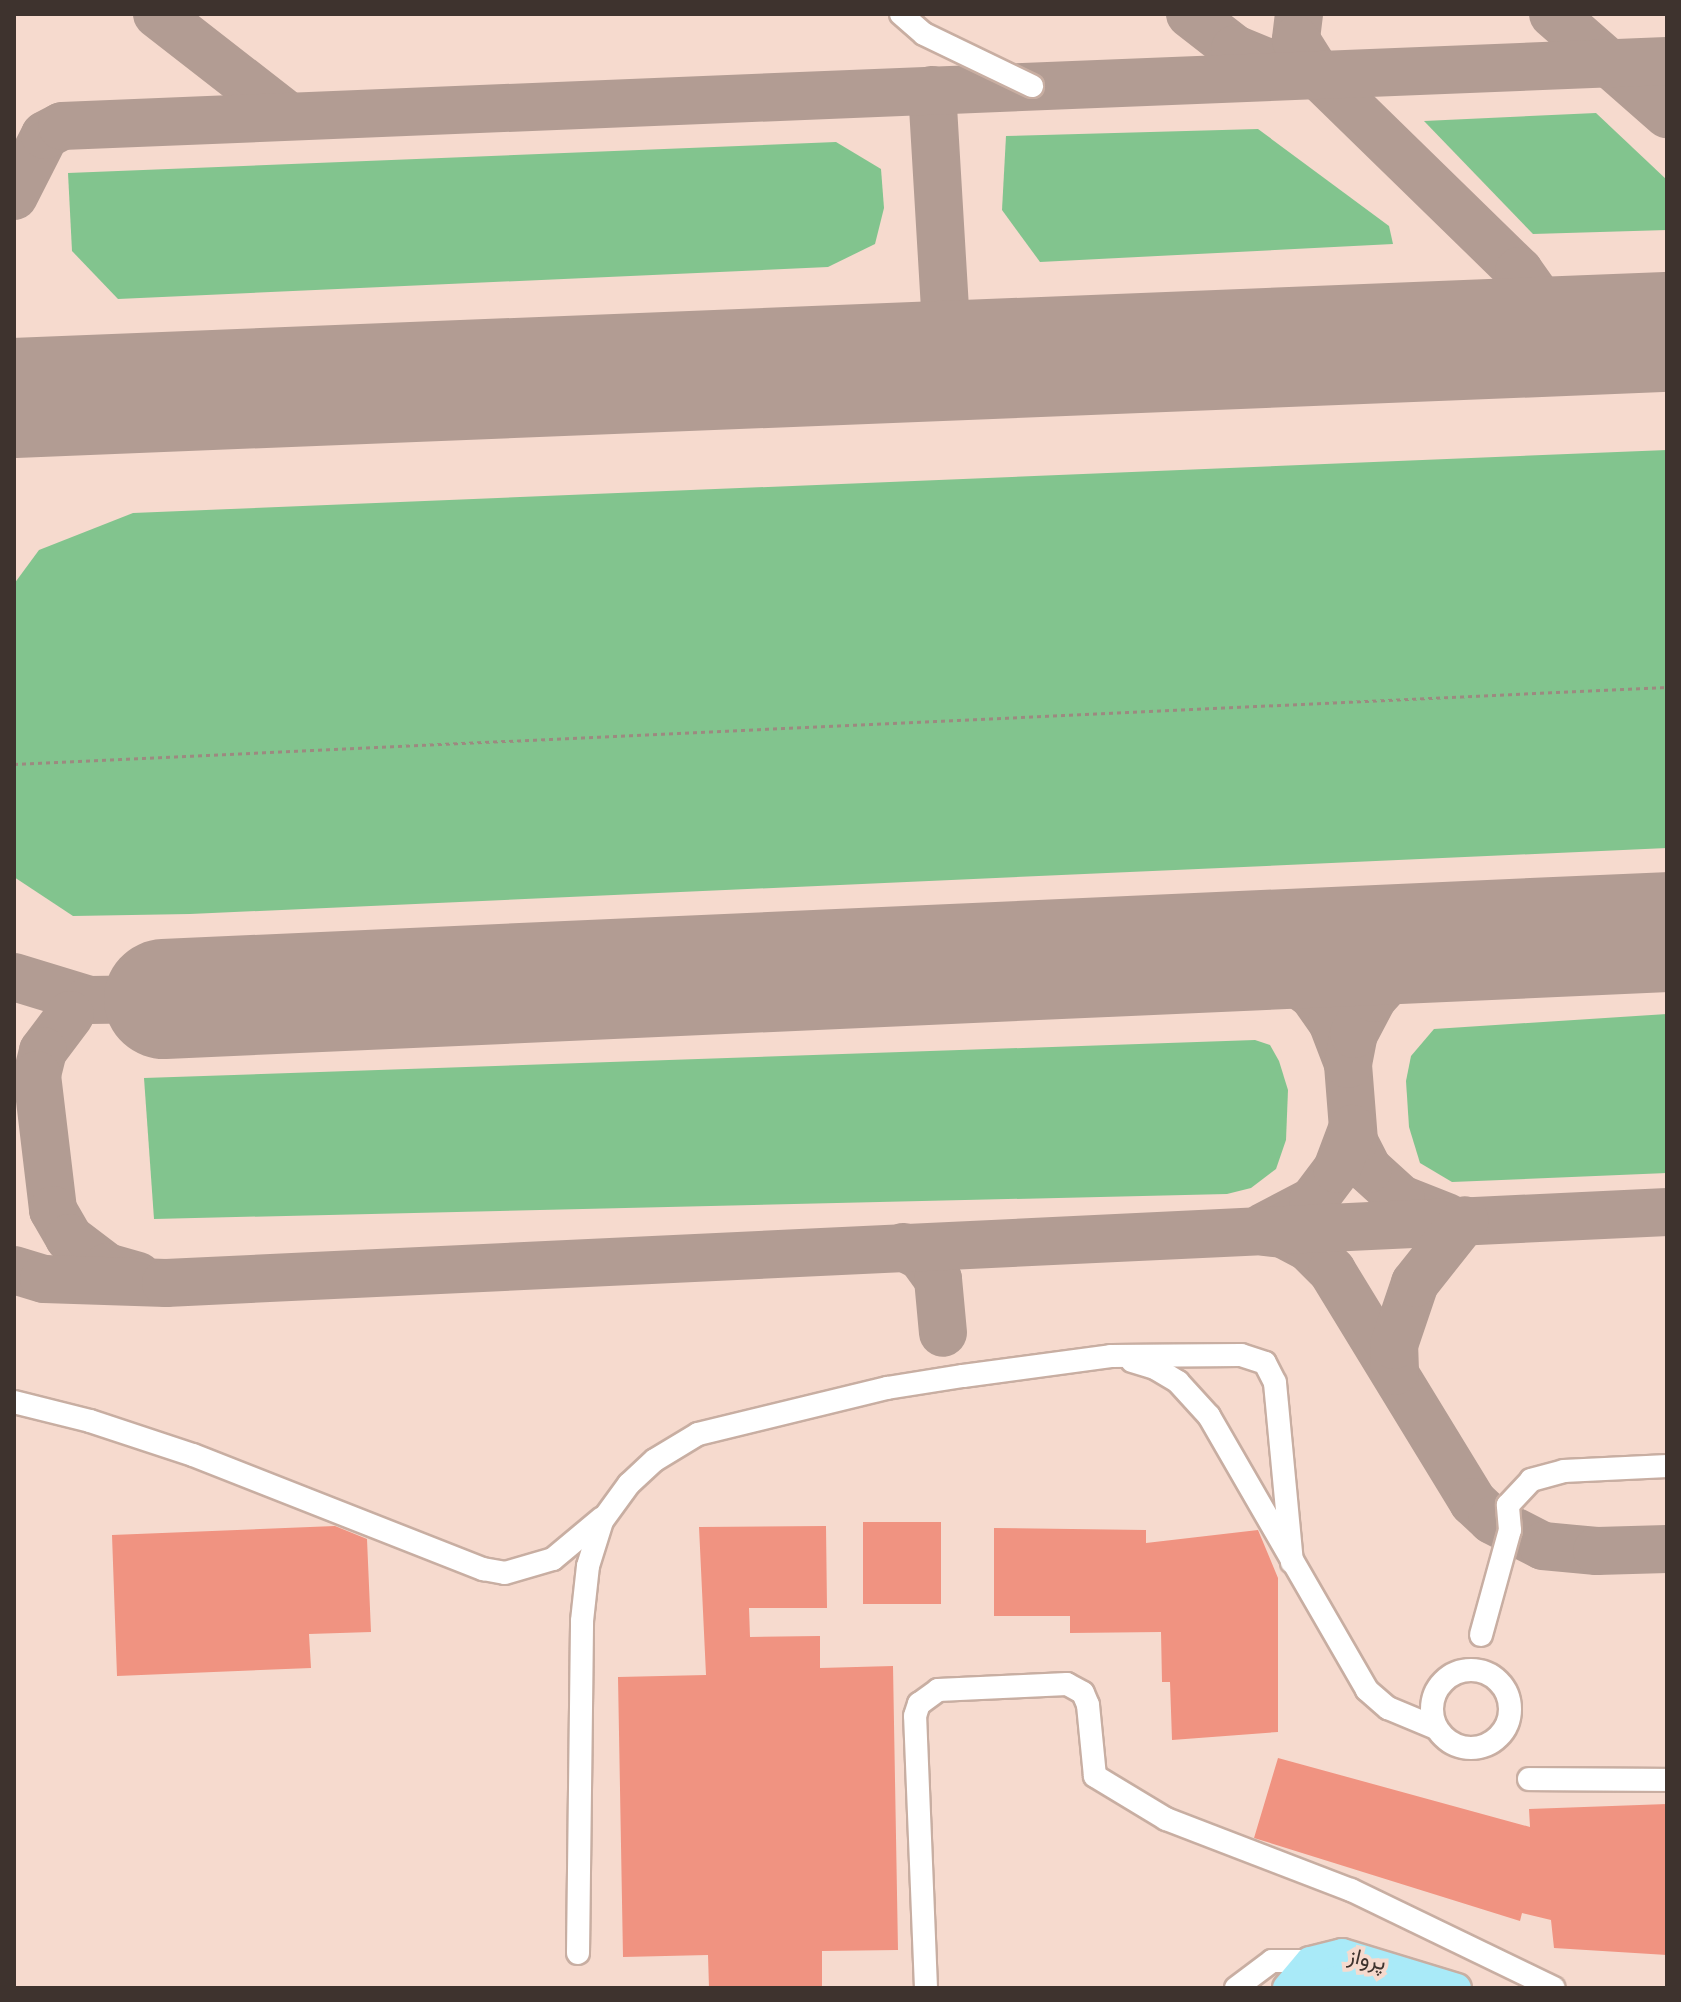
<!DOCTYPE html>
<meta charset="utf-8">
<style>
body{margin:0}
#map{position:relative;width:1681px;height:2002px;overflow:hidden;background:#f6dace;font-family:"Sofia Sans Condensed",Vazirmatn,sans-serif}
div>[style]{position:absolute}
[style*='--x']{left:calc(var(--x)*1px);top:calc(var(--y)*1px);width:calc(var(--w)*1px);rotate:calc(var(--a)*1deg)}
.green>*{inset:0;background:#82c48e}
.taxiway>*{height:48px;margin:-24px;padding:0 24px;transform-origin:24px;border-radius:24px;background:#b29c93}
.runway>*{height:120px;margin:-60px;padding:0 60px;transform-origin:60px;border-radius:60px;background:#b29c93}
.building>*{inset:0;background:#f09381;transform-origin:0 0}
.path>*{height:3px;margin-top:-1.5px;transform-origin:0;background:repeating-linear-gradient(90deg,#9d8980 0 4px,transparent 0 8px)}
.roads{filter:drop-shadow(2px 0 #c8aea2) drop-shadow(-2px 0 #c8aea2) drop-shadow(0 2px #c8aea2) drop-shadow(0 -2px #c8aea2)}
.minor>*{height:22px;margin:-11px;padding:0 11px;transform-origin:11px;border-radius:11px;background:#fff}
.minor>.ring{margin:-11px;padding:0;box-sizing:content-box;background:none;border:22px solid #fff;border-radius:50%}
.major>*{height:28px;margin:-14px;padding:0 14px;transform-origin:14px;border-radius:14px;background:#a9eaf8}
span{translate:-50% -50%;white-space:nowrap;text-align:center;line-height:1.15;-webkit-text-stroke:8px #f6dace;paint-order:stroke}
.street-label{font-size:22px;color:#3e332e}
.frame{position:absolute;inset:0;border:16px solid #3e332e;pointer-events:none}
</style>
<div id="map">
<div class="green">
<div style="clip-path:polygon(1596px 113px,1667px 180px,1667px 230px,1533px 234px,1424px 121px)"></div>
<div style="clip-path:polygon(1258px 129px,1389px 226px,1393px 244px,1040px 262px,1002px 210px,1006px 136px)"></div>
<div style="clip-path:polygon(836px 142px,881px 169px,884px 208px,875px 244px,828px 267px,118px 299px,72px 251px,68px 173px)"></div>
<div style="clip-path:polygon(1667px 450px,1667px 848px,190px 914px,73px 916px,14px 877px,14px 584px,39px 550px,133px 513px)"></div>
<div style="clip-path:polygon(1667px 1014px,1667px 1173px,1452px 1182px,1420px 1163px,1409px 1127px,1406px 1081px,1411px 1056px,1434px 1029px)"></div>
<div style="clip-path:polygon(1255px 1040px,1270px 1045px,1279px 1061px,1288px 1090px,1286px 1140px,1276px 1169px,1251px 1188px,1227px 1194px,154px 1219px,144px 1078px)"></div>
</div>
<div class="taxiway">
<div style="--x:157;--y:14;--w:166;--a:37.9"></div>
<div style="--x:1190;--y:14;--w:57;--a:37.9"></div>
<div style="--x:1235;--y:49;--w:58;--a:22.2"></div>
<div style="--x:1299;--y:14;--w:26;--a:97"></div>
<div style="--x:1296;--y:40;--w:41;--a:57.8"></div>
<div style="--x:1318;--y:75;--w:281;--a:44.3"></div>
<div style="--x:1519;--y:271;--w:80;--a:54.7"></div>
<div style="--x:1553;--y:14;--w:152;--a:41.3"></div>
<div style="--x:932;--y:90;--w:271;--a:86.6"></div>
<div style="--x:14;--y:196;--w:68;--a:-63.1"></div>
<div style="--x:45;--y:135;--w:19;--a:-28"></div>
<div style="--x:62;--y:126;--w:1606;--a:-2.32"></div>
<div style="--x:1237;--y:954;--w:33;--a:16"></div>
<div style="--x:1269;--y:963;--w:54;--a:36"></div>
<div style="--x:1313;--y:995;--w:33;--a:55"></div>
<div style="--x:1332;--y:1022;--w:45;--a:69.1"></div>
<div style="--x:14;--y:977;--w:78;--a:17"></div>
<div style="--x:89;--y:1000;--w:75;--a:-0.8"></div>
<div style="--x:70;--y:1015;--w:45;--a:126.9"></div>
<div style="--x:43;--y:1051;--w:25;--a:104"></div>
<div style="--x:37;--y:1075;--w:136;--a:83.2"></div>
<div style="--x:53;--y:1210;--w:32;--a:60"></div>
<div style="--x:69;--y:1238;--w:48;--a:37.3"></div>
<div style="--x:107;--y:1267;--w:32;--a:16"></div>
<div style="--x:1447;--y:1217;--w:49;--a:-158.6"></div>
<div style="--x:1401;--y:1199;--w:45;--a:-137.7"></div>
<div style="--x:1368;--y:1169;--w:31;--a:-117"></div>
<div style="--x:1354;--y:1141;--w:77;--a:-94.5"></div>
<div style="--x:1348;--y:1064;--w:31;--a:-79"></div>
<div style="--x:1354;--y:1034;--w:41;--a:-62.2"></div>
<div style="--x:1373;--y:998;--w:28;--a:-48"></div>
<div style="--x:1392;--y:977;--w:68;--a:-30"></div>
<div style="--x:1263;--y:1227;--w:56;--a:-27.5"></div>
<div style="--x:1313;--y:1201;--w:40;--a:-53"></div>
<div style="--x:1337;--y:1169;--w:43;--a:-69.4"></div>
<div style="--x:1264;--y:1232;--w:19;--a:6"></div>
<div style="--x:1283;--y:1234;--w:30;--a:28"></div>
<div style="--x:1309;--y:1248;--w:33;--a:45"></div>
<div style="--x:1332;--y:1271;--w:271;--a:58.6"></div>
<div style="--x:1473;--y:1502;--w:26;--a:43"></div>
<div style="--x:1492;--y:1520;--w:57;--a:27"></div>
<div style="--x:1543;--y:1546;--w:54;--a:5.3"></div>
<div style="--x:1597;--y:1551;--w:70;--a:-1.6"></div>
<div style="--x:903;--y:1247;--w:20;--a:27"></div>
<div style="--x:921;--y:1256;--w:29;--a:54"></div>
<div style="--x:938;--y:1279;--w:54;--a:84.7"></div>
<div style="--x:14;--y:1270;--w:31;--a:17"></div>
<div style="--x:44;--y:1279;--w:122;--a:1.9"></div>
<div style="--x:166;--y:1283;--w:1503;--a:-2.71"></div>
<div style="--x:1395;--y:1371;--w:26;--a:-92"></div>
<div style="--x:1394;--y:1345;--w:65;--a:-71.3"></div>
<div style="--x:1415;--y:1283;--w:80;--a:-51.6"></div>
</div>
<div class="runway">
<div style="--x:14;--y:398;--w:1654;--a:-2.29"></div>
<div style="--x:164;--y:999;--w:1504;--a:-2.55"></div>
</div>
<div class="building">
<div style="left:941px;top:1522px;width:82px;height:78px;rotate:90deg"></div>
<div style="clip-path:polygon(335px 1526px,367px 1539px,371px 1632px,309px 1634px,311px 1668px,117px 1676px,112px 1535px)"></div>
<div style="clip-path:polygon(826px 1526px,827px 1608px,749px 1608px,750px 1637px,820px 1636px,820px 1668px,893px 1666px,898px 1950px,822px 1951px,822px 1988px,709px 1988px,708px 1955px,623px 1957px,618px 1677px,706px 1675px,699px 1527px)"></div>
<div style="clip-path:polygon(994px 1528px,1146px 1530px,1146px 1543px,1258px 1530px,1278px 1578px,1278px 1732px,1172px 1740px,1170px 1682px,1162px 1682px,1161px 1632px,1070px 1633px,1070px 1616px,994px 1616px)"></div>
<div style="clip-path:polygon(1278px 1758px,1530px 1827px,1529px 1809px,1667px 1804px,1667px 1955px,1554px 1948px,1551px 1920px,1522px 1913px,1520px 1921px,1254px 1838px)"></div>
</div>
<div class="path">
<div style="--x:14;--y:764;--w:1655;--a:-2.67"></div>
</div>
<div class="roads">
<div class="minor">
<div style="--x:901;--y:14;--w:30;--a:41"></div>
<div style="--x:924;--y:34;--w:120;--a:25.7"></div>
<div style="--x:1132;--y:1361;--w:24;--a:17"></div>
<div style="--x:1155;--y:1368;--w:27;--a:31"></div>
<div style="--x:1178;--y:1382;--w:46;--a:47.6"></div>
<div style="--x:1209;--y:1416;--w:316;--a:60"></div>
<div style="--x:1367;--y:1690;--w:28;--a:41"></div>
<div style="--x:1388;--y:1708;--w:52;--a:22.6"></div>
<div style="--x:14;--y:1402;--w:78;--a:14"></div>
<div style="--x:90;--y:1421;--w:108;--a:18.3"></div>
<div style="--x:193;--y:1455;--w:312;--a:21.5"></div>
<div style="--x:483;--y:1569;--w:22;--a:10"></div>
<div style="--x:505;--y:1573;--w:50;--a:-16.3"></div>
<div style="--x:553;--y:1559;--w:64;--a:-39.9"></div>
<div style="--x:1481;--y:1635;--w:109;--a:-74.6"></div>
<div style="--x:1510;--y:1530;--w:25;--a:-95"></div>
<div style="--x:1508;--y:1505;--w:34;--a:-47"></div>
<div style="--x:1531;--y:1480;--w:34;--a:-15"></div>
<div style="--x:1564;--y:1471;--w:103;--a:-2.8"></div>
<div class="ring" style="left:1432px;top:1670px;width:56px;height:56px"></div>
<div style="--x:1529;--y:1779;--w:138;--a:0.4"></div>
<div style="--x:578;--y:1953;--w:332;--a:-89.3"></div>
<div style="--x:582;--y:1621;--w:55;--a:-83.8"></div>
<div style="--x:588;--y:1566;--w:47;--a:-72.7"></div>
<div style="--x:602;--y:1521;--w:46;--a:-53.9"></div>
<div style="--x:629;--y:1484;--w:35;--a:-43"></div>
<div style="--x:655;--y:1460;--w:50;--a:-31.2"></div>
<div style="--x:698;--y:1434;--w:195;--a:-13.7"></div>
<div style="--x:887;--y:1388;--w:77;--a:-9"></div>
<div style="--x:963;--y:1376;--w:149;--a:-7.7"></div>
<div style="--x:1111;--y:1356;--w:130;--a:-0.4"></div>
<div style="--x:1241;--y:1355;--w:25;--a:18"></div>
<div style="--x:1265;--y:1363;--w:22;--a:63"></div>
<div style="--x:1275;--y:1383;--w:180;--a:84.6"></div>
<div style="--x:926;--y:1988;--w:272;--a:-92.3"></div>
<div style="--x:915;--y:1716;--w:13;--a:-72"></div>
<div style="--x:919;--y:1704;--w:24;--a:-36"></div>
<div style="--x:938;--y:1690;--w:129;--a:-2.7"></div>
<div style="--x:1067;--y:1684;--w:18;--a:29"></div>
<div style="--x:1083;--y:1693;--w:13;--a:67"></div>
<div style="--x:1088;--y:1705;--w:71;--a:84.4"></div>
<div style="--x:1095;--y:1776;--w:83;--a:31.2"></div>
<div style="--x:1166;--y:1819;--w:198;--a:21"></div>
<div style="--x:1351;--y:1890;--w:225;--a:25.8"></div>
<div style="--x:1236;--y:1988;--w:45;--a:-36.9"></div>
<div style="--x:1272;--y:1961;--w:38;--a:0"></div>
</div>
<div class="major">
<div style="--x:1287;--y:1988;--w:35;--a:-50"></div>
<div style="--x:1310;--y:1961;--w:33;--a:-14"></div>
<div style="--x:1342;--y:1953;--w:120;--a:16.9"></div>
<div style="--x:1302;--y:1988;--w:53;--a:-11.9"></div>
<div style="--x:1354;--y:1977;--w:43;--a:14.7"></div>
</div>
</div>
<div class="street-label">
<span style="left:1367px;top:1960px;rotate:13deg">پرواز</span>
</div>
<div class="frame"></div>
</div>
